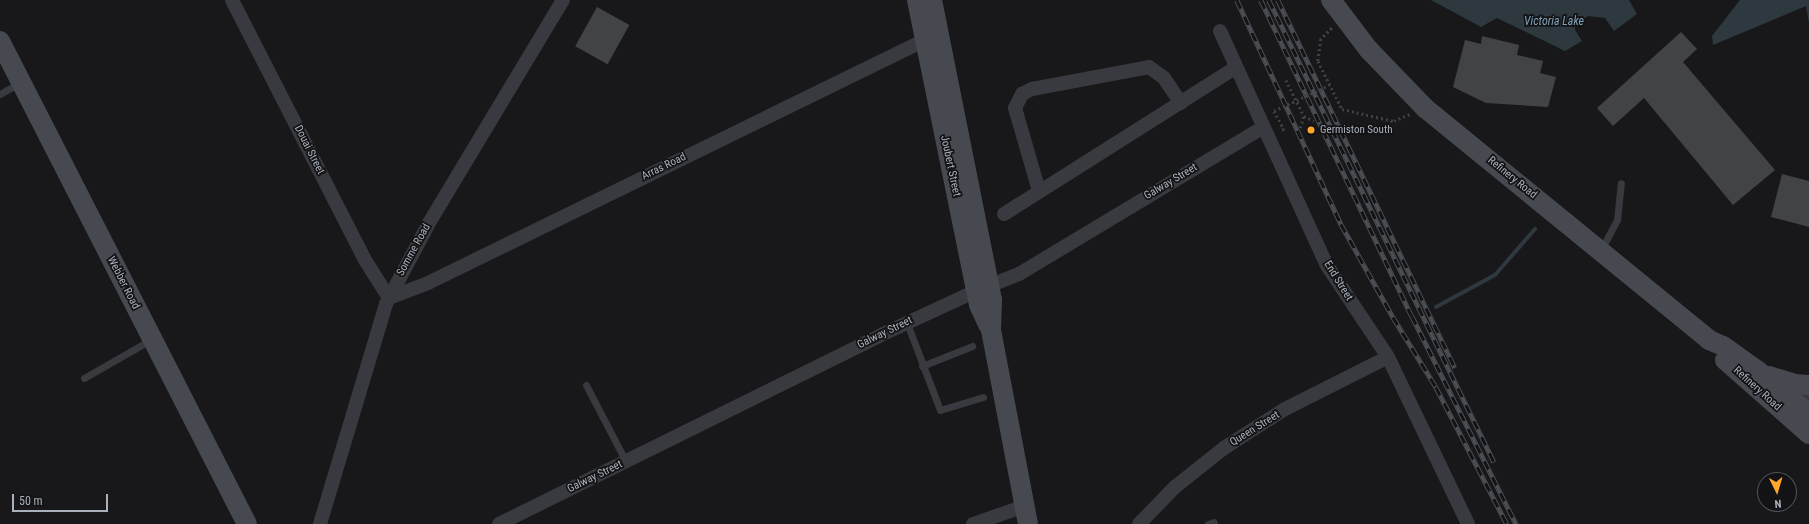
<!DOCTYPE html>
<style>
body{margin:0}
#map{position:relative;width:1809px;height:524px;overflow:hidden;background:#18181a;font-family:"Roboto Condensed",sans-serif}
div>[style]{position:absolute}
[style*='--x']{left:calc(var(--x)*1px);top:calc(var(--y)*1px);width:calc(var(--w)*1px);rotate:calc(var(--a)*1deg)}
.water>*{inset:0;background:#2d383f}
.stream>*{height:4px;margin:-2px;padding:0 2px;transform-origin:2px;border-radius:2px;background:#2d383f}
.building>*{inset:0;background:#424347;transform-origin:0 0}
.path>*{height:2.5px;margin-top:-1.25px;transform-origin:0;background:repeating-linear-gradient(90deg,#3e4146 0 2px,transparent 0 5px)}
.lane>*{height:7px;margin:-3.5px;padding:0 3.5px;transform-origin:3.5px;border-radius:3.5px;background:#383a3f}
.street>*{height:14px;margin:-7px;padding:0 7px;transform-origin:7px;border-radius:7px;background:#383a3f}
.secondary>*{height:20px;margin:-10px;padding:0 10px;transform-origin:10px;border-radius:10px;background:#46494f}
.rail>*{height:4.5px;margin-top:-2.25px;transform-origin:0;background:repeating-linear-gradient(90deg,#131315 0 9px,#4b4e54 0 18px);box-sizing:border-box;border-block:1px solid #4b4e54}
.path-bridge>*{height:2.5px;margin-top:-1.25px;transform-origin:0;background:repeating-linear-gradient(90deg,#3e4146 0 2px,transparent 0 5px)}
.dots>*{width:11px;height:11px;translate:-50% -50%;box-sizing:border-box;border:2px solid #131315;border-radius:50%}
span{translate:-50% -50%;white-space:nowrap;text-align:center;line-height:1.15;-webkit-text-stroke:3.5px #131315;paint-order:stroke}
.poi-label{font-size:11px;color:#a9b0bb}
.left{translate:0 -50%;text-align:left}
.street-label{font-size:11px;color:#a9b0bb}
.water-label{font-size:12px;color:#7ea1b8;font-style:italic}
.north{position:absolute;left:1757px;top:472px;width:40px;height:40px;box-sizing:border-box;background:#131315;border:1px solid #4f5257;border-radius:50%;rotate:175deg;font-size:11px;font-weight:700;line-height:16px;text-align:center;color:#a9b0bb}
.north::after{content:'';display:block;margin:auto;width:14px;height:18px;background:#fea72c;clip-path:polygon(50% 0,100% 100%,50% 72%,0 100%)}
.scale{position:absolute;left:12px;top:494px;width:96px;height:18px;box-sizing:border-box;border:2px solid #a9b0bb;border-top:0;padding-left:5px;font-size:12px;line-height:14px;white-space:nowrap;color:#a9b0bb;-webkit-text-stroke:3px #131315;paint-order:stroke}
</style>
<div id="map">
<div class="water">
<div style="clip-path:polygon(1431px 0,1629px 0,1637px 14px,1614px 31px,1605px 18px,1588px 16px,1575px 24px,1575px 30px,1582px 41px,1565px 51px,1497px 18px,1481px 27px)"></div>
<div style="clip-path:polygon(1740px 0,1809px 0,1809px 23px,1806px 6px,1713px 45px,1712px 36px)"></div>
</div>
<div class="stream">
<div style="--x:1436;--y:307;--w:67;--a:-28.5"></div>
<div style="--x:1495;--y:275;--w:61;--a:-49"></div>
</div>
<div class="building">
<div style="left:597px;top:7px;width:37px;height:45px;rotate:29deg"></div>
<div style="clip-path:polygon(1681px 32px,1697px 49px,1683px 62px,1775px 170px,1733px 205px,1644px 98px,1613px 126px,1597px 108px)"></div>
<div style="clip-path:polygon(1482px 36px,1519px 45px,1517px 55px,1543px 61px,1540px 73px,1556px 77px,1548px 107px,1486px 103px,1453px 87px,1465px 40px,1481px 44px)"></div>
<div style="clip-path:polygon(1782px 174px,1809px 181px,1809px 227px,1771px 217px)"></div>
</div>
<div class="path">
<div style="--x:1332;--y:28;--w:16;--a:135"></div>
<div style="--x:1321;--y:39;--w:22;--a:98"></div>
<div style="--x:1318;--y:61;--w:54;--a:63.4"></div>
<div style="--x:1342;--y:109;--w:53;--a:13"></div>
<div style="--x:1394;--y:121;--w:17;--a:-24"></div>
<div style="--x:1286;--y:80;--w:40;--a:63.4"></div>
<div style="--x:1274;--y:111;--w:21;--a:61"></div>
<div style="--x:1284;--y:129;--w:5;--a:143"></div>
<div style="--x:1300;--y:128;--w:13;--a:-72"></div>
<div style="--x:1304;--y:116;--w:11;--a:27"></div>
</div>
<div class="lane">
<div style="--x:0;--y:94;--w:24;--a:-30"></div>
<div style="--x:1601;--y:250;--w:34;--a:-62"></div>
<div style="--x:1617;--y:220;--w:37;--a:-84"></div>
<div style="--x:907;--y:323;--w:93;--a:69.2"></div>
<div style="--x:940;--y:410;--w:45;--a:-16.8"></div>
<div style="--x:922;--y:366;--w:54;--a:-21.8"></div>
<div style="--x:84;--y:378;--w:78;--a:-29.8"></div>
<div style="--x:586;--y:385;--w:87;--a:62.5"></div>
<div style="--x:1208;--y:524;--w:6;--a:-18"></div>
</div>
<div class="street">
<div style="--x:232;--y:0;--w:292;--a:62.9"></div>
<div style="--x:365;--y:260;--w:45;--a:57.7"></div>
<div style="--x:389;--y:298;--w:42;--a:-21"></div>
<div style="--x:428;--y:283;--w:562;--a:-26.06"></div>
<div style="--x:1220;--y:31;--w:256;--a:65.5"></div>
<div style="--x:1326;--y:264;--w:112;--a:56.3"></div>
<div style="--x:1388;--y:357;--w:185;--a:64.4"></div>
<div style="--x:1039;--y:191;--w:86;--a:-106.1"></div>
<div style="--x:1015;--y:108;--w:16;--a:-63"></div>
<div style="--x:1022;--y:94;--w:11;--a:-27"></div>
<div style="--x:1032;--y:89;--w:119;--a:-10.6"></div>
<div style="--x:1149;--y:67;--w:19;--a:36"></div>
<div style="--x:1164;--y:78;--w:30;--a:56"></div>
<div style="--x:1004;--y:214;--w:273;--a:-32.3"></div>
<div style="--x:1792;--y:411;--w:23;--a:-43"></div>
<div style="--x:320;--y:524;--w:230;--a:-73.3"></div>
<div style="--x:386;--y:304;--w:92;--a:-62"></div>
<div style="--x:429;--y:223;--w:260;--a:-59"></div>
<div style="--x:499;--y:524;--w:426;--a:-26.3"></div>
<div style="--x:881;--y:335;--w:105;--a:-24.9"></div>
<div style="--x:976;--y:291;--w:46;--a:-21.6"></div>
<div style="--x:1019;--y:274;--w:283;--a:-31"></div>
<div style="--x:973;--y:524;--w:55;--a:-19.1"></div>
<div style="--x:1139;--y:524;--w:52;--a:-45.8"></div>
<div style="--x:1175;--y:487;--w:63;--a:-38.5"></div>
<div style="--x:1224;--y:448;--w:72;--a:-32.6"></div>
<div style="--x:1285;--y:409;--w:115;--a:-26.8"></div>
</div>
<div class="secondary">
<div style="--x:917;--y:0;--w:311;--a:78.5"></div>
<div style="--x:979;--y:305;--w:23;--a:65"></div>
<div style="--x:932;--y:0;--w:306;--a:78.7"></div>
<div style="--x:992;--y:300;--w:30;--a:92"></div>
<div style="--x:991;--y:330;--w:197;--a:79.2"></div>
<div style="--x:1331;--y:0;--w:63;--a:52.8"></div>
<div style="--x:1369;--y:50;--w:81;--a:46"></div>
<div style="--x:1425;--y:108;--w:367;--a:39.2"></div>
<div style="--x:1709;--y:340;--w:15;--a:23"></div>
<div style="--x:1723;--y:346;--w:43;--a:35.5"></div>
<div style="--x:1758;--y:371;--w:67;--a:40.1"></div>
<div style="--x:0;--y:41;--w:542;--a:62.92"></div>
<div style="--x:1725;--y:360;--w:112;--a:41.4"></div>
<div style="--x:1769;--y:376;--w:27;--a:17"></div>
<div style="--x:1795;--y:384;--w:14;--a:4"></div>
</div>
<div class="rail">
<div style="--x:1237;--y:0;--w:247;--a:65.1"></div>
<div style="--x:1341;--y:224;--w:107;--a:60.8"></div>
<div style="--x:1393;--y:317;--w:82;--a:58.4"></div>
<div style="--x:1436;--y:387;--w:154;--a:62.6"></div>
<div style="--x:1261;--y:0;--w:350;--a:64.5"></div>
<div style="--x:1412;--y:316;--w:233;--a:63.4"></div>
<div style="--x:1269;--y:0;--w:514;--a:64.03"></div>
<div style="--x:1278;--y:0;--w:408;--a:64.3"></div>
</div>
<div class="path-bridge">
<div style="--x:1274;--y:111;--w:61;--a:-25.3"></div>
</div>
<div class="dots">
<div style="left:1311px;top:130px;background:#fea72c"></div>
</div>
<div class="poi-label">
<span class="left" style="left:1320px;top:130px">Germiston South</span>
</div>
<div class="street-label">
<span style="left:309px;top:150px;rotate:63deg">Douai Street</span>
<span style="left:950px;top:166px;rotate:78deg">Joubert Street</span>
<span style="left:664px;top:167px;rotate:-26deg">Arras Road</span>
<span style="left:1512px;top:178px;rotate:39deg">Refinery Road</span>
<span style="left:1171px;top:182px;rotate:-31deg">Galway Street</span>
<span style="left:414px;top:250px;rotate:-61deg">Somme Road</span>
<span style="left:1338px;top:281px;rotate:58deg">End Street</span>
<span style="left:123px;top:283px;rotate:63deg">Webber Road</span>
<span style="left:885px;top:333px;rotate:-26deg">Galway Street</span>
<span style="left:1757px;top:389px;rotate:42deg">Refinery Road</span>
<span style="left:1255px;top:429px;rotate:-32deg">Queen Street</span>
<span style="left:595px;top:477px;rotate:-26deg">Galway Street</span>
</div>
<div class="water-label">
<span style="left:1554px;top:22px">Victoria Lake</span>
</div>
<div class="north">N</div>
<div class="scale">50 m</div>
</div>
